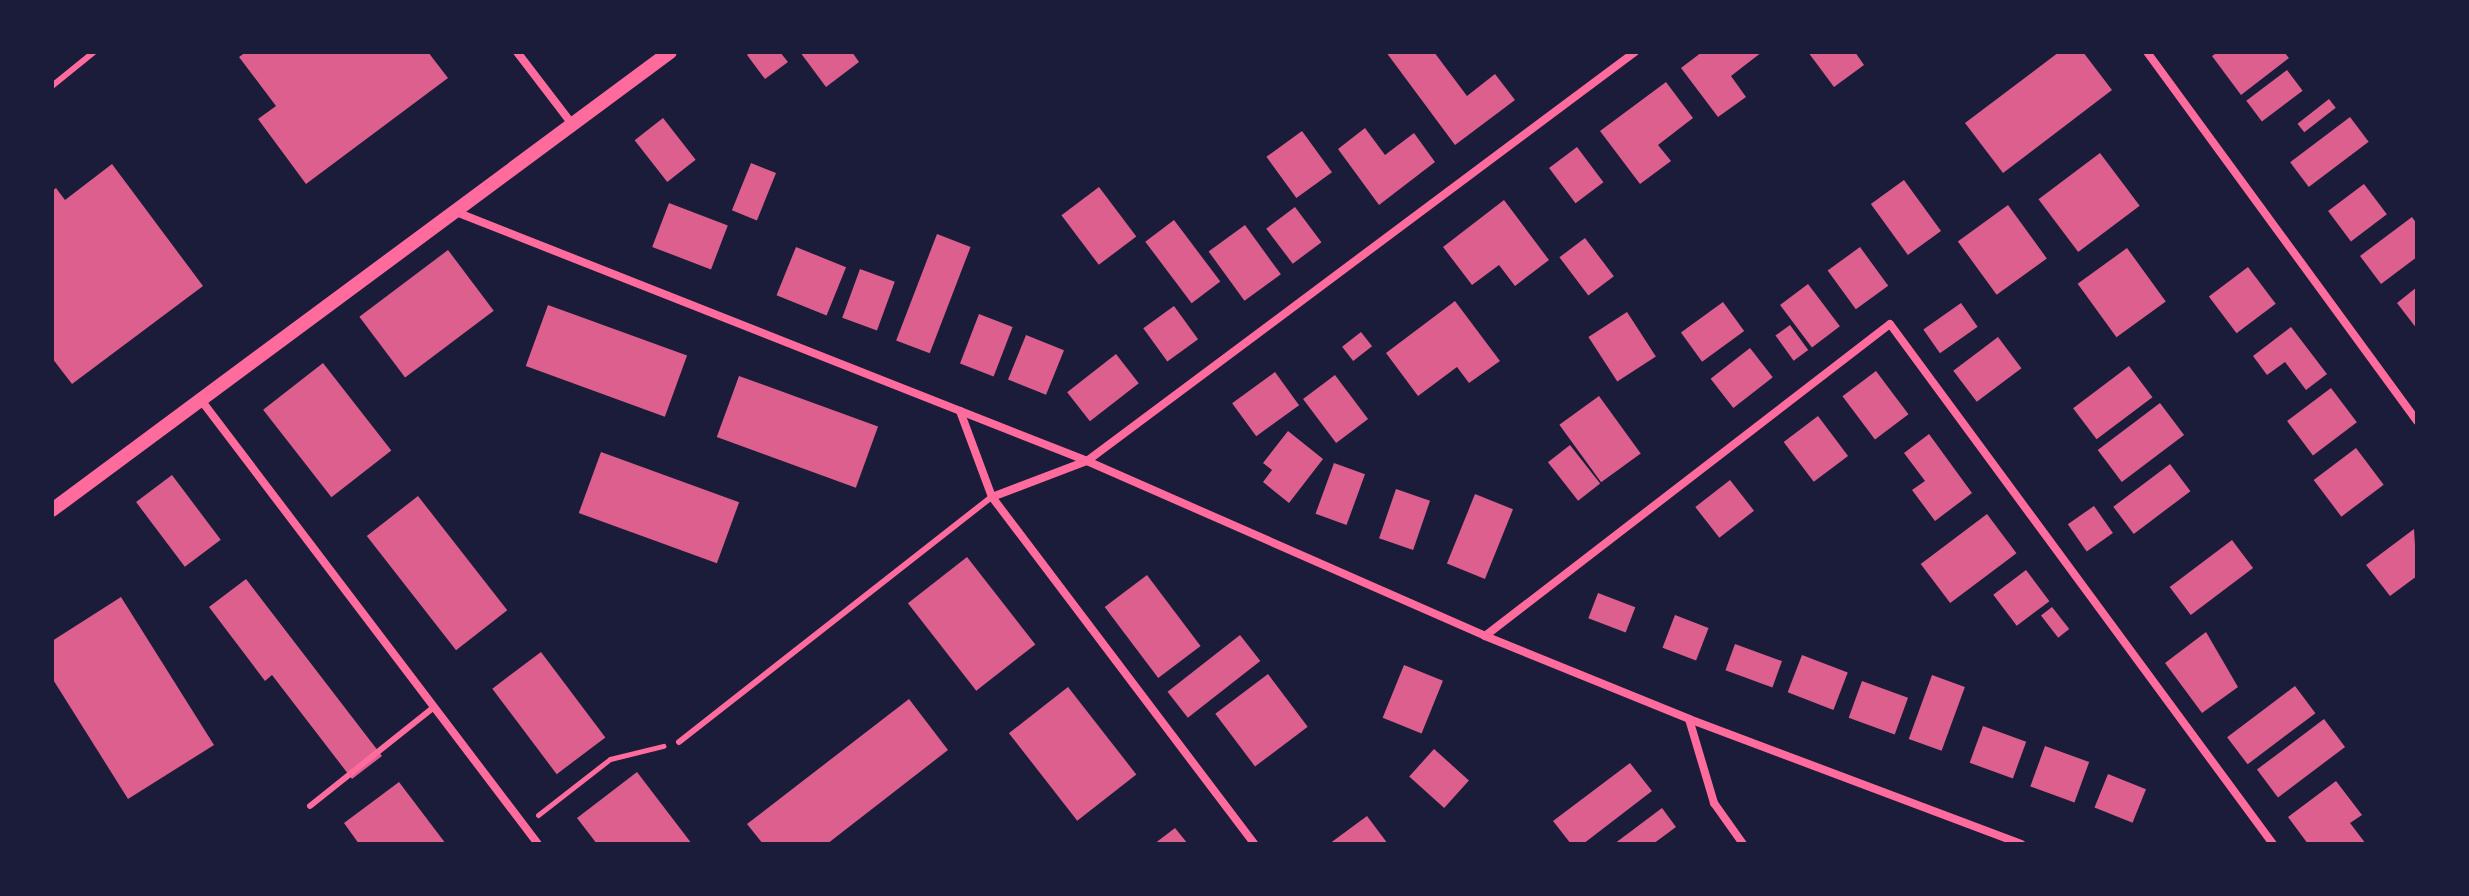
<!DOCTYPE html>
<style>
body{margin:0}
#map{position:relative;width:2469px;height:896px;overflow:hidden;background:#1b1b3a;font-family:"Playfair Display",serif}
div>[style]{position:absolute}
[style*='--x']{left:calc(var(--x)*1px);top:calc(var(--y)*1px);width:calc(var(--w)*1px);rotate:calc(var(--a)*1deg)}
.building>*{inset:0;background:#dd5f8e;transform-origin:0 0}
.path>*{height:5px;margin:-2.5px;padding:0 2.5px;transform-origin:2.5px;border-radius:2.5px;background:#ff6b9d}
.service>*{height:6px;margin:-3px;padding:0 3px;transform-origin:3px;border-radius:3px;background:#ff6b9d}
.minor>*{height:8px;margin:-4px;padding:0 4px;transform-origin:4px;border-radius:4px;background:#ff6b9d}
.tertiary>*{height:14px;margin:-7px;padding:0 7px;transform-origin:7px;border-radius:7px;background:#ff6b9d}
span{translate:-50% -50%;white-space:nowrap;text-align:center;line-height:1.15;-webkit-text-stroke:7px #1b1b3a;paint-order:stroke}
.frame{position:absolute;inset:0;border:54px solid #1b1b3a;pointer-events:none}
</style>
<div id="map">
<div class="building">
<div style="clip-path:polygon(246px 52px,428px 52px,448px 78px,306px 184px,258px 119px,276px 106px,239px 57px)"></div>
<div style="clip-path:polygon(751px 52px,780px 52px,788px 62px,765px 79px,747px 55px)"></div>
<div style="clip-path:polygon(800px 52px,852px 52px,859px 62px,826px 87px)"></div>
<div style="clip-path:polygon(1386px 52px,1434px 52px,1467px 96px,1495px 74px,1515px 100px,1455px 145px)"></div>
<div style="clip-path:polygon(1702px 52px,1762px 52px,1731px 76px,1746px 97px,1718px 117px,1681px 68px)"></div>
<div style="clip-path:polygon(1808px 52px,1855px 52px,1864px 65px,1834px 87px)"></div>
<div style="clip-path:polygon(2059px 52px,2083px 52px,2112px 90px,2003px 173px,1965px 123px)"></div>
<div style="clip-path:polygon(2218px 52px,2284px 52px,2289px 58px,2241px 95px,2212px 56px)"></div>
<div style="left:2287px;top:70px;width:26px;height:51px;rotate:53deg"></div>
<div style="clip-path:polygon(1666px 82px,1693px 118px,1658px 145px,1671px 161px,1640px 184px,1600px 131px)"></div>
<div style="left:2329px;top:99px;width:11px;height:40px;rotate:52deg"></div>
<div style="left:2350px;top:117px;width:31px;height:75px;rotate:53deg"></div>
<div style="left:663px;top:118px;width:53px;height:36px;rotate:52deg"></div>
<div style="clip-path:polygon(1365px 128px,1385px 155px,1414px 133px,1435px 162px,1379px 205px,1338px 149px)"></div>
<div style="left:1302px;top:131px;width:51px;height:44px;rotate:54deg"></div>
<div style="left:1577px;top:147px;width:44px;height:35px;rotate:53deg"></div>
<div style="left:2100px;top:153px;width:66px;height:77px;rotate:53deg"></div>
<div style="left:751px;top:163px;width:27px;height:51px;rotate:22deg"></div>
<div style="clip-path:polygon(112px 164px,203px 286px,72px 384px,52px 358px,52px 191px,56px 188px,65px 200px)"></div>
<div style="left:1904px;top:180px;width:63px;height:41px;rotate:54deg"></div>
<div style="left:2364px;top:184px;width:38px;height:45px;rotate:53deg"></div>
<div style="left:1099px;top:187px;width:62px;height:47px;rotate:53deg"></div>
<div style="clip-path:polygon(1504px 200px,1549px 260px,1515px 286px,1499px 265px,1472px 285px,1443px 247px)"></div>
<div style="left:669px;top:203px;width:63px;height:47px;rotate:21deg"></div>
<div style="left:2008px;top:205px;width:66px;height:62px;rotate:54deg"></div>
<div style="left:1295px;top:207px;width:44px;height:36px;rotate:53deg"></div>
<div style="clip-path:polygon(2412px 217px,2417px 224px,2417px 257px,2381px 284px,2360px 256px)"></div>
<div style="left:1174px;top:220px;width:77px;height:36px;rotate:53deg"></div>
<div style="left:1245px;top:225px;width:61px;height:45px;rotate:54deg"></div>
<div style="left:937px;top:234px;width:36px;height:114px;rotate:21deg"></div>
<div style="left:1585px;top:238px;width:48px;height:32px;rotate:53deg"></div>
<div style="left:796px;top:247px;width:54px;height:52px;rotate:22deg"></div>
<div style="left:1860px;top:247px;width:48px;height:40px;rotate:54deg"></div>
<div style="left:2127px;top:248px;width:66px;height:61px;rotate:54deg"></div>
<div style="left:448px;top:250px;width:76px;height:111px;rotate:53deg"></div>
<div style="left:2248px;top:267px;width:46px;height:49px;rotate:53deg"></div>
<div style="left:860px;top:269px;width:37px;height:52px;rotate:20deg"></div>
<div style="left:1808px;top:284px;width:53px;height:35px;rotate:53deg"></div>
<div style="clip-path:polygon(2417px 287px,2417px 329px,2397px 303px)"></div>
<div style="clip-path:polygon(1455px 301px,1500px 361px,1469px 383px,1457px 367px,1418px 396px,1386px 353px)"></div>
<div style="left:1723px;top:302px;width:36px;height:52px;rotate:54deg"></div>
<div style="left:1961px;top:303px;width:29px;height:46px;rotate:55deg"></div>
<div style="left:548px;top:305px;width:148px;height:65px;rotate:20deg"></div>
<div style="left:1174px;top:306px;width:41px;height:38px;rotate:54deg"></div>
<div style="left:1627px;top:312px;width:53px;height:46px;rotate:57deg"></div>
<div style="left:979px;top:314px;width:36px;height:53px;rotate:21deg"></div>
<div style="left:1790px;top:325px;width:31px;height:18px;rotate:54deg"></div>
<div style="clip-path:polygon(2291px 327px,2327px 374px,2306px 390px,2285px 362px,2267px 375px,2253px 356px)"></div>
<div style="left:1361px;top:332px;width:18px;height:24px;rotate:52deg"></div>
<div style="left:1026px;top:335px;width:41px;height:48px;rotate:22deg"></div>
<div style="left:1998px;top:337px;width:39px;height:56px;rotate:53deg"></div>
<div style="left:1750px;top:348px;width:37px;height:50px;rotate:52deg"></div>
<div style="left:1116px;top:354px;width:37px;height:62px;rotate:52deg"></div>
<div style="left:323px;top:363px;width:111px;height:76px;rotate:52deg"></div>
<div style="left:2129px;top:366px;width:39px;height:70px;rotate:53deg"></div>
<div style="left:1876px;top:371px;width:54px;height:42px;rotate:53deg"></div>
<div style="left:1275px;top:372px;width:41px;height:53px;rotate:54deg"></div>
<div style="left:1335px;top:375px;width:55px;height:40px;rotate:53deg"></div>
<div style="left:739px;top:376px;width:148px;height:65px;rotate:20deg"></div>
<div style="left:2331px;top:388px;width:43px;height:55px;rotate:53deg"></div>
<div style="left:1599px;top:396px;width:71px;height:49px;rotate:54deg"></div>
<div style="left:2160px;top:403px;width:40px;height:78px;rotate:53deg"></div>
<div style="left:1818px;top:416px;width:50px;height:43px;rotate:53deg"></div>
<div style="clip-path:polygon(1288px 431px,1323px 459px,1289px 503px,1263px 482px,1272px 470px,1263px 463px)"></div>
<div style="clip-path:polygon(1929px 434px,1972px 493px,1935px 521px,1912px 490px,1925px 481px,1904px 453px)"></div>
<div style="left:1570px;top:445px;width:49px;height:28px;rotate:52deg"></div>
<div style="left:2356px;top:448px;width:46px;height:53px;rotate:53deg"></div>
<div style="left:601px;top:452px;width:147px;height:65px;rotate:20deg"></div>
<div style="left:1334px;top:463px;width:33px;height:54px;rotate:20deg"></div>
<div style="left:2170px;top:464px;width:34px;height:71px;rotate:53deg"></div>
<div style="left:172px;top:475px;width:81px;height:45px;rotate:53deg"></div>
<div style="left:1730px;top:480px;width:39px;height:44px;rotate:52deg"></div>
<div style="left:1396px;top:489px;width:36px;height:52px;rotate:19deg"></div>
<div style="left:1475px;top:494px;width:41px;height:75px;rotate:22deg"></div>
<div style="left:418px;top:496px;width:145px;height:65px;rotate:52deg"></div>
<div style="left:2094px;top:506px;width:33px;height:32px;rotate:55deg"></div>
<div style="left:1987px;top:514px;width:49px;height:83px;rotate:53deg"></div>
<div style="clip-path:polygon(2414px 529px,2417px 576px,2390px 596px,2366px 565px)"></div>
<div style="left:2232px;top:540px;width:35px;height:78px;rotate:53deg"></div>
<div style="left:967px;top:557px;width:111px;height:75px;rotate:52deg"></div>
<div style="left:2026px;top:570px;width:39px;height:41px;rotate:53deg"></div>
<div style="left:1147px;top:575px;width:89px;height:53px;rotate:53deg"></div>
<div style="clip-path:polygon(246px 579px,382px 756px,352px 779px,272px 675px,265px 681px,209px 607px)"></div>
<div style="left:1598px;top:593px;width:40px;height:27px;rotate:21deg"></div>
<div style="clip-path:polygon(121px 597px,214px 745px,128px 799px,52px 678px,52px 641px)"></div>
<div style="left:2052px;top:607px;width:28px;height:14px;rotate:52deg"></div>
<div style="left:1675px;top:615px;width:36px;height:35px;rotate:21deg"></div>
<div style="clip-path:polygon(2206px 632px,2238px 687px,2202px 713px,2165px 663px)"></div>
<div style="left:1240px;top:635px;width:33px;height:92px;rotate:52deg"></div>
<div style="left:1735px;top:644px;width:50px;height:28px;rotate:20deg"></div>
<div style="left:541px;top:652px;width:107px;height:61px;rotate:53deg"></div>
<div style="left:1802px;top:655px;width:49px;height:40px;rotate:21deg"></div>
<div style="left:1404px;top:665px;width:42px;height:57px;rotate:22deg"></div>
<div style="left:1268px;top:674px;width:66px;height:66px;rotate:53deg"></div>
<div style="left:1932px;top:675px;width:35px;height:68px;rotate:20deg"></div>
<div style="left:1862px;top:681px;width:49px;height:39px;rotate:20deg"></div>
<div style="left:2295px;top:686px;width:34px;height:85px;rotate:53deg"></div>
<div style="left:1068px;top:687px;width:111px;height:75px;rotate:52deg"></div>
<div style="clip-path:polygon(909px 699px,948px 750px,827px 844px,763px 844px,747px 824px)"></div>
<div style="left:2324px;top:719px;width:35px;height:84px;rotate:53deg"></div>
<div style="left:1983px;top:726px;width:46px;height:39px;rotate:20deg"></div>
<div style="left:2045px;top:746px;width:47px;height:43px;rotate:20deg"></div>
<div style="left:1434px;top:749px;width:47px;height:37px;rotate:42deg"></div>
<div style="clip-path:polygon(1630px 763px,1652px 791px,1583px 844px,1571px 844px,1553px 821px)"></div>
<div style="clip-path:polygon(637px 772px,692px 844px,597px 844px,577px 818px)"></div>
<div style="left:2108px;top:774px;width:41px;height:36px;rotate:22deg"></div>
<div style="clip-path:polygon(2336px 781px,2362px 815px,2350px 823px,2366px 844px,2308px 844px,2288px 817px)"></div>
<div style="clip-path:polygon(399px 782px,446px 844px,359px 844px,344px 823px)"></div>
<div style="clip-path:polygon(1662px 808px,1676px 827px,1653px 844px,1614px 844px)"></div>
<div style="clip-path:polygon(1367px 816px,1388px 844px,1329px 844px)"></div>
<div style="clip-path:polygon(1175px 828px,1188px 844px,1154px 844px)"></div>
</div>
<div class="path">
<div style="--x:538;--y:815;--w:91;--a:-37.9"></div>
<div style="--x:610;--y:759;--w:55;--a:-13.8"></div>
</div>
<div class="service">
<div style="--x:52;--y:86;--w:54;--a:-39"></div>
<div style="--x:679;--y:742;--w:397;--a:-38.1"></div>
<div style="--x:310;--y:806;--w:159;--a:-38.6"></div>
</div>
<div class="minor">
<div style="--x:517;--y:52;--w:91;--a:52.6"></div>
<div style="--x:2147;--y:52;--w:457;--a:53.8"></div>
<div style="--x:456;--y:212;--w:678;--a:21.53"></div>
<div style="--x:1087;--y:461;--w:435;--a:23.7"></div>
<div style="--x:1485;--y:636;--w:220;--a:22.1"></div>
<div style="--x:1689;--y:719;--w:355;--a:20.6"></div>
<div style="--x:201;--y:400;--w:557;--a:52.8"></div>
<div style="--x:960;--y:411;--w:92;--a:69.6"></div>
<div style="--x:992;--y:497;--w:435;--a:52.9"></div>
<div style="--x:992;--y:497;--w:102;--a:-20.8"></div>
<div style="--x:1087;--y:461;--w:684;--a:-36.74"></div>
<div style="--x:1485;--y:636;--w:511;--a:-37.61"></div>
<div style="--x:1890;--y:324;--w:646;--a:53.63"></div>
<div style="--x:1689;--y:719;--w:88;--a:73.4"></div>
<div style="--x:1714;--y:803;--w:50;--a:54.7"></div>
</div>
<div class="tertiary">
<div style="--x:52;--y:510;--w:769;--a:-36.54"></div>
</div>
<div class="frame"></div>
</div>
